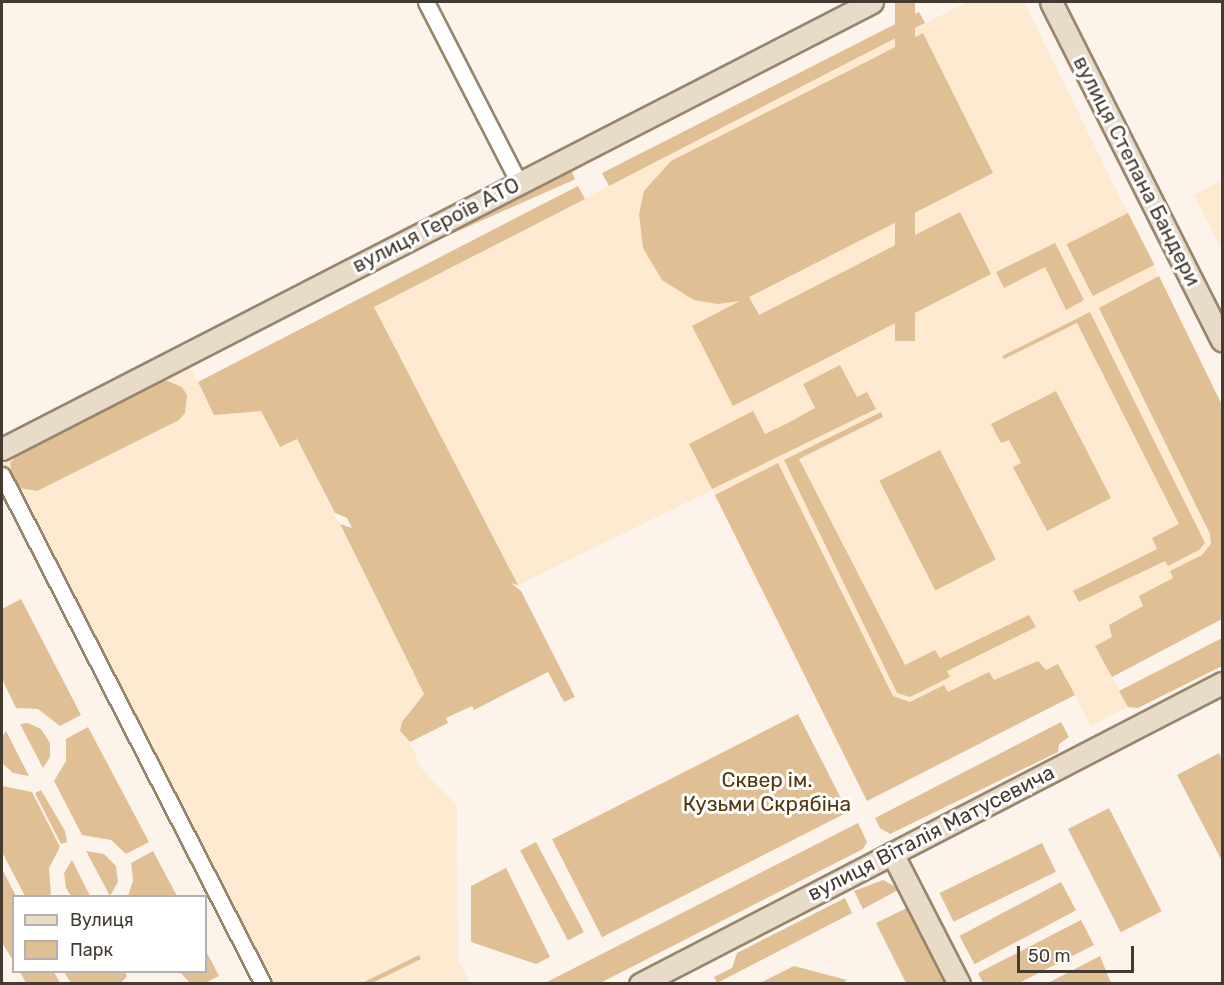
<!DOCTYPE html>
<meta charset="utf-8">
<style>
body{margin:0}
#map{position:relative;width:1224px;height:985px;overflow:hidden;background:#fcf4ea;font-family:Rubik,sans-serif}
div>[style]{position:absolute}
[style*='--x']{left:calc(var(--x)*1px);top:calc(var(--y)*1px);width:calc(var(--w)*1px);rotate:calc(var(--a)*1deg)}
.built>*{inset:0;background:#fee9d1}
.green>*{inset:0;background:#e0bf95;transform-origin:0 0}
.roads{filter:drop-shadow(2px 0 #97856e) drop-shadow(-2px 0 #97856e) drop-shadow(0 2px #97856e) drop-shadow(0 -2px #97856e)}
.street>*{height:15px;margin:-7.5px;padding:0 7.5px;transform-origin:7.5px;border-radius:7.5px;background:#fff}
.secondary>*{height:21px;margin:-10.5px;padding:0 10.5px;transform-origin:10.5px;border-radius:10.5px;background:#e8dbc8}
span{translate:-50% -50%;white-space:nowrap;text-align:center;line-height:1.15;-webkit-text-stroke:6px #fff;paint-order:stroke}
.street-label{font-size:21px;color:#433b31}
.park-label{font-size:21px;color:#53370c}
.frame{position:absolute;inset:0;border:3px solid #433b31;pointer-events:none}
.legend{position:absolute;left:12px;top:895px;width:195px;height:78px;box-sizing:border-box;background:#fff;border:2px solid #b4b1ad;margin:0;padding:8px 10px;list-style:none;font-size:18px;color:#433b31}
.legend li{display:flex;align-items:center;gap:12px;height:30px}
.legend b{width:30px;border:2px solid #b4b1ad}
.scale{position:absolute;left:1017px;top:946px;width:117px;height:27px;box-sizing:border-box;border:3px solid #433b31;border-top:0;padding-left:8px;font-size:18px;line-height:21px;white-space:nowrap;color:#433b31;-webkit-text-stroke:4px #fff;paint-order:stroke}
</style>
<div id="map">
<div class="built">
<div style="clip-path:polygon(967px 2px,1024px 2px,1222px 405px,1222px 619px,1112px 676px,1128px 707px,1091px 726px,1074px 695px,867px 801px,712px 490px,518px 585px,374px 307px)"></div>
<div style="clip-path:polygon(1222px 180px,1222px 251px,1194px 195px)"></div>
<div style="clip-path:polygon(184px 355px,214px 415px,261px 411px,280px 447px,297px 439px,424px 694px,409px 711px,400px 731px,410px 742px,421px 768px,457px 805px,458px 960px,470px 983px,263px 983px,2px 475px,2px 449px)"></div>
</div>
<div class="green">
<div style="left:895px;top:2px;width:20px;height:339px"></div>
<div style="clip-path:polygon(919px 12px,925px 23px,609px 186px,602px 173px)"></div>
<div style="clip-path:polygon(923px 33px,993px 173px,749px 297px,759px 315px,960px 212px,991px 274px,733px 406px,692px 326px,740px 301px,718px 304px,694px 300px,662px 280px,643px 248px,639px 214px,644px 191px,671px 161px)"></div>
<div style="left:571px;top:170px;width:10px;height:429px;rotate:66deg"></div>
<div style="clip-path:polygon(578px 186px,585px 199px,374px 307px,518px 585px,511px 583px,521px 591px,575px 697px,564px 702px,548px 672px,474px 710px,472px 706px,446px 718px,448px 723px,410px 742px,400px 731px,402px 722px,424px 694px,340px 524px,352px 528px,347px 518px,335px 513px,297px 439px,280px 447px,261px 411px,214px 415px,198px 382px)"></div>
<div style="left:1128px;top:213px;width:58px;height:69px;rotate:63deg"></div>
<div style="clip-path:polygon(1055px 243px,1084px 300px,1066px 310px,1045px 267px,1004px 288px,996px 272px)"></div>
<div style="clip-path:polygon(1159px 276px,1222px 405px,1222px 619px,1112px 677px,1095px 646px,1112px 637px,1109px 625px,1143px 606px,1139px 596px,1173px 578px,1170px 571px,1202px 555px,1211px 544px,1210px 534px,1099px 308px)"></div>
<div style="clip-path:polygon(1090px 312px,1205px 543px,1199px 550px,1168px 566px,1165px 561px,1079px 602px,1073px 591px,1157px 549px,1152px 538px,1179px 524px,1077px 323px,1004px 359px,1002px 356px)"></div>
<div style="clip-path:polygon(840px 365px,857px 397px,867px 392px,876px 409px,712px 489px,689px 444px,753px 411px,765px 434px,788px 423px,815px 408px,803px 384px)"></div>
<div style="clip-path:polygon(165px 380px,182px 387px,187px 395px,185px 413px,179px 420px,37px 491px,19px 488px,13px 481px,10px 463px,22px 450px)"></div>
<div style="clip-path:polygon(1056px 391px,1111px 498px,1047px 531px,1013px 467px,1021px 463px,1009px 440px,1001px 443px,991px 424px)"></div>
<div style="clip-path:polygon(881px 412px,883px 417px,799px 459px,905px 665px,935px 650px,940px 658px,1029px 615px,1036px 627px,947px 671px,950px 677px,910px 697px,897px 693px,784px 460px)"></div>
<div style="left:940px;top:450px;width:123px;height:68px;rotate:63deg"></div>
<div style="clip-path:polygon(778px 463px,893px 696px,910px 702px,944px 685px,948px 692px,989px 672px,994px 680px,1038px 661px,1046px 670px,1058px 664px,1075px 695px,867px 801px,715px 495px)"></div>
<div style="clip-path:polygon(21px 599px,81px 715px,60px 726px,38px 709px,16px 708px,2px 679px,2px 609px)"></div>
<div style="clip-path:polygon(1222px 638px,1222px 666px,1138px 708px,1128px 707px,1119px 691px)"></div>
<div style="left:798px;top:714px;width:110px;height:276px;rotate:63deg"></div>
<div style="clip-path:polygon(1061px 722px,1069px 737px,1059px 744px,1058px 752px,890px 834px,880px 828px,875px 818px)"></div>
<div style="clip-path:polygon(28px 723px,41px 729px,50px 743px,50px 757px,43px 768px,20px 724px)"></div>
<div style="clip-path:polygon(88px 727px,149px 842px,126px 854px,111px 840px,82px 835px,54px 781px,66px 761px,66px 739px)"></div>
<div style="clip-path:polygon(6px 731px,29px 776px,13px 773px,2px 763px,2px 737px)"></div>
<div style="clip-path:polygon(1219px 753px,1222px 760px,1222px 861px,1177px 775px)"></div>
<div style="clip-path:polygon(2px 786px,32px 792px,60px 847px,49px 868px,51px 894px,46px 896px,25px 896px,2px 852px)"></div>
<div style="clip-path:polygon(41px 790px,65px 831px,67px 842px,61px 844px,35px 793px)"></div>
<div style="left:1109px;top:808px;width:116px;height:46px;rotate:63deg"></div>
<div style="clip-path:polygon(858px 823px,867px 842px,863px 849px,600px 983px,545px 983px)"></div>
<div style="left:536px;top:842px;width:102px;height:18px;rotate:62deg"></div>
<div style="left:1042px;top:843px;width:32px;height:114px;rotate:64deg"></div>
<div style="clip-path:polygon(86px 851px,104px 854px,116px 866px,118px 882px,110px 896px)"></div>
<div style="clip-path:polygon(153px 851px,177px 896px,128px 896px,133px 880px,131px 863px)"></div>
<div style="clip-path:polygon(72px 860px,90px 896px,71px 896px,66px 888px,64px 873px)"></div>
<div style="clip-path:polygon(506px 868px,550px 957px,536px 964px,471px 942px,471px 886px)"></div>
<div style="clip-path:polygon(2px 869px,16px 896px,13px 960px,2px 943px)"></div>
<div style="clip-path:polygon(883px 880px,900px 889px,863px 909px,854px 891px)"></div>
<div style="left:1061px;top:882px;width:32px;height:115px;rotate:62deg"></div>
<div style="clip-path:polygon(845px 898px,852px 913px,717px 983px,714px 977px,732px 968px,737px 953px)"></div>
<div style="clip-path:polygon(909px 907px,947px 983px,906px 983px,876px 923px)"></div>
<div style="clip-path:polygon(1081px 920px,1094px 945px,1019px 983px,983px 983px,978px 973px)"></div>
<div style="clip-path:polygon(206px 951px,219px 976px,205px 983px,190px 983px,180px 972px,206px 972px)"></div>
<div style="clip-path:polygon(419px 955px,421px 959px,372px 983px,362px 983px)"></div>
<div style="clip-path:polygon(1100px 956px,1111px 983px,1048px 983px)"></div>
<div style="clip-path:polygon(794px 966px,847px 980px,841px 984px,760px 983px)"></div>
<div style="clip-path:polygon(20px 972px,54px 972px,60px 983px,26px 983px)"></div>
<div style="clip-path:polygon(64px 972px,125px 972px,127px 976px,121px 983px,71px 983px)"></div>
</div>
<div class="roads">
<div class="street">
<div style="--x:426;--y:2;--w:203;--a:62.8"></div>
<div style="--x:2;--y:475;--w:572;--a:62.85"></div>
</div>
<div class="secondary">
<div style="--x:1051;--y:2;--w:379;--a:63.2"></div>
<div style="--x:2;--y:449;--w:978;--a:-27.19"></div>
<div style="--x:892;--y:853;--w:147;--a:62.9"></div>
<div style="--x:640;--y:984;--w:655;--a:-27.35"></div>
</div>
</div>
<div class="street-label">
<span style="left:1137px;top:171px;rotate:63deg">вулиця Степана Бандери</span>
<span style="left:436px;top:225px;rotate:-27deg">вулиця Героїв АТО</span>
<span style="left:931px;top:833px;rotate:-27deg">вулиця Віталія Матусевича</span>
</div>
<div class="park-label">
<span style="left:767px;top:792px">Сквер ім.<br>Кузьми Скрябіна</span>
</div>
<div class="frame"></div>
<ul class="legend">
<li><b style="height:8px;background:#e8dbc8"></b>Вулиця</li>
<li><b style="height:16px;background:#e0bf95"></b>Парк</li>
</ul>
<div class="scale">50 m</div>
</div>
